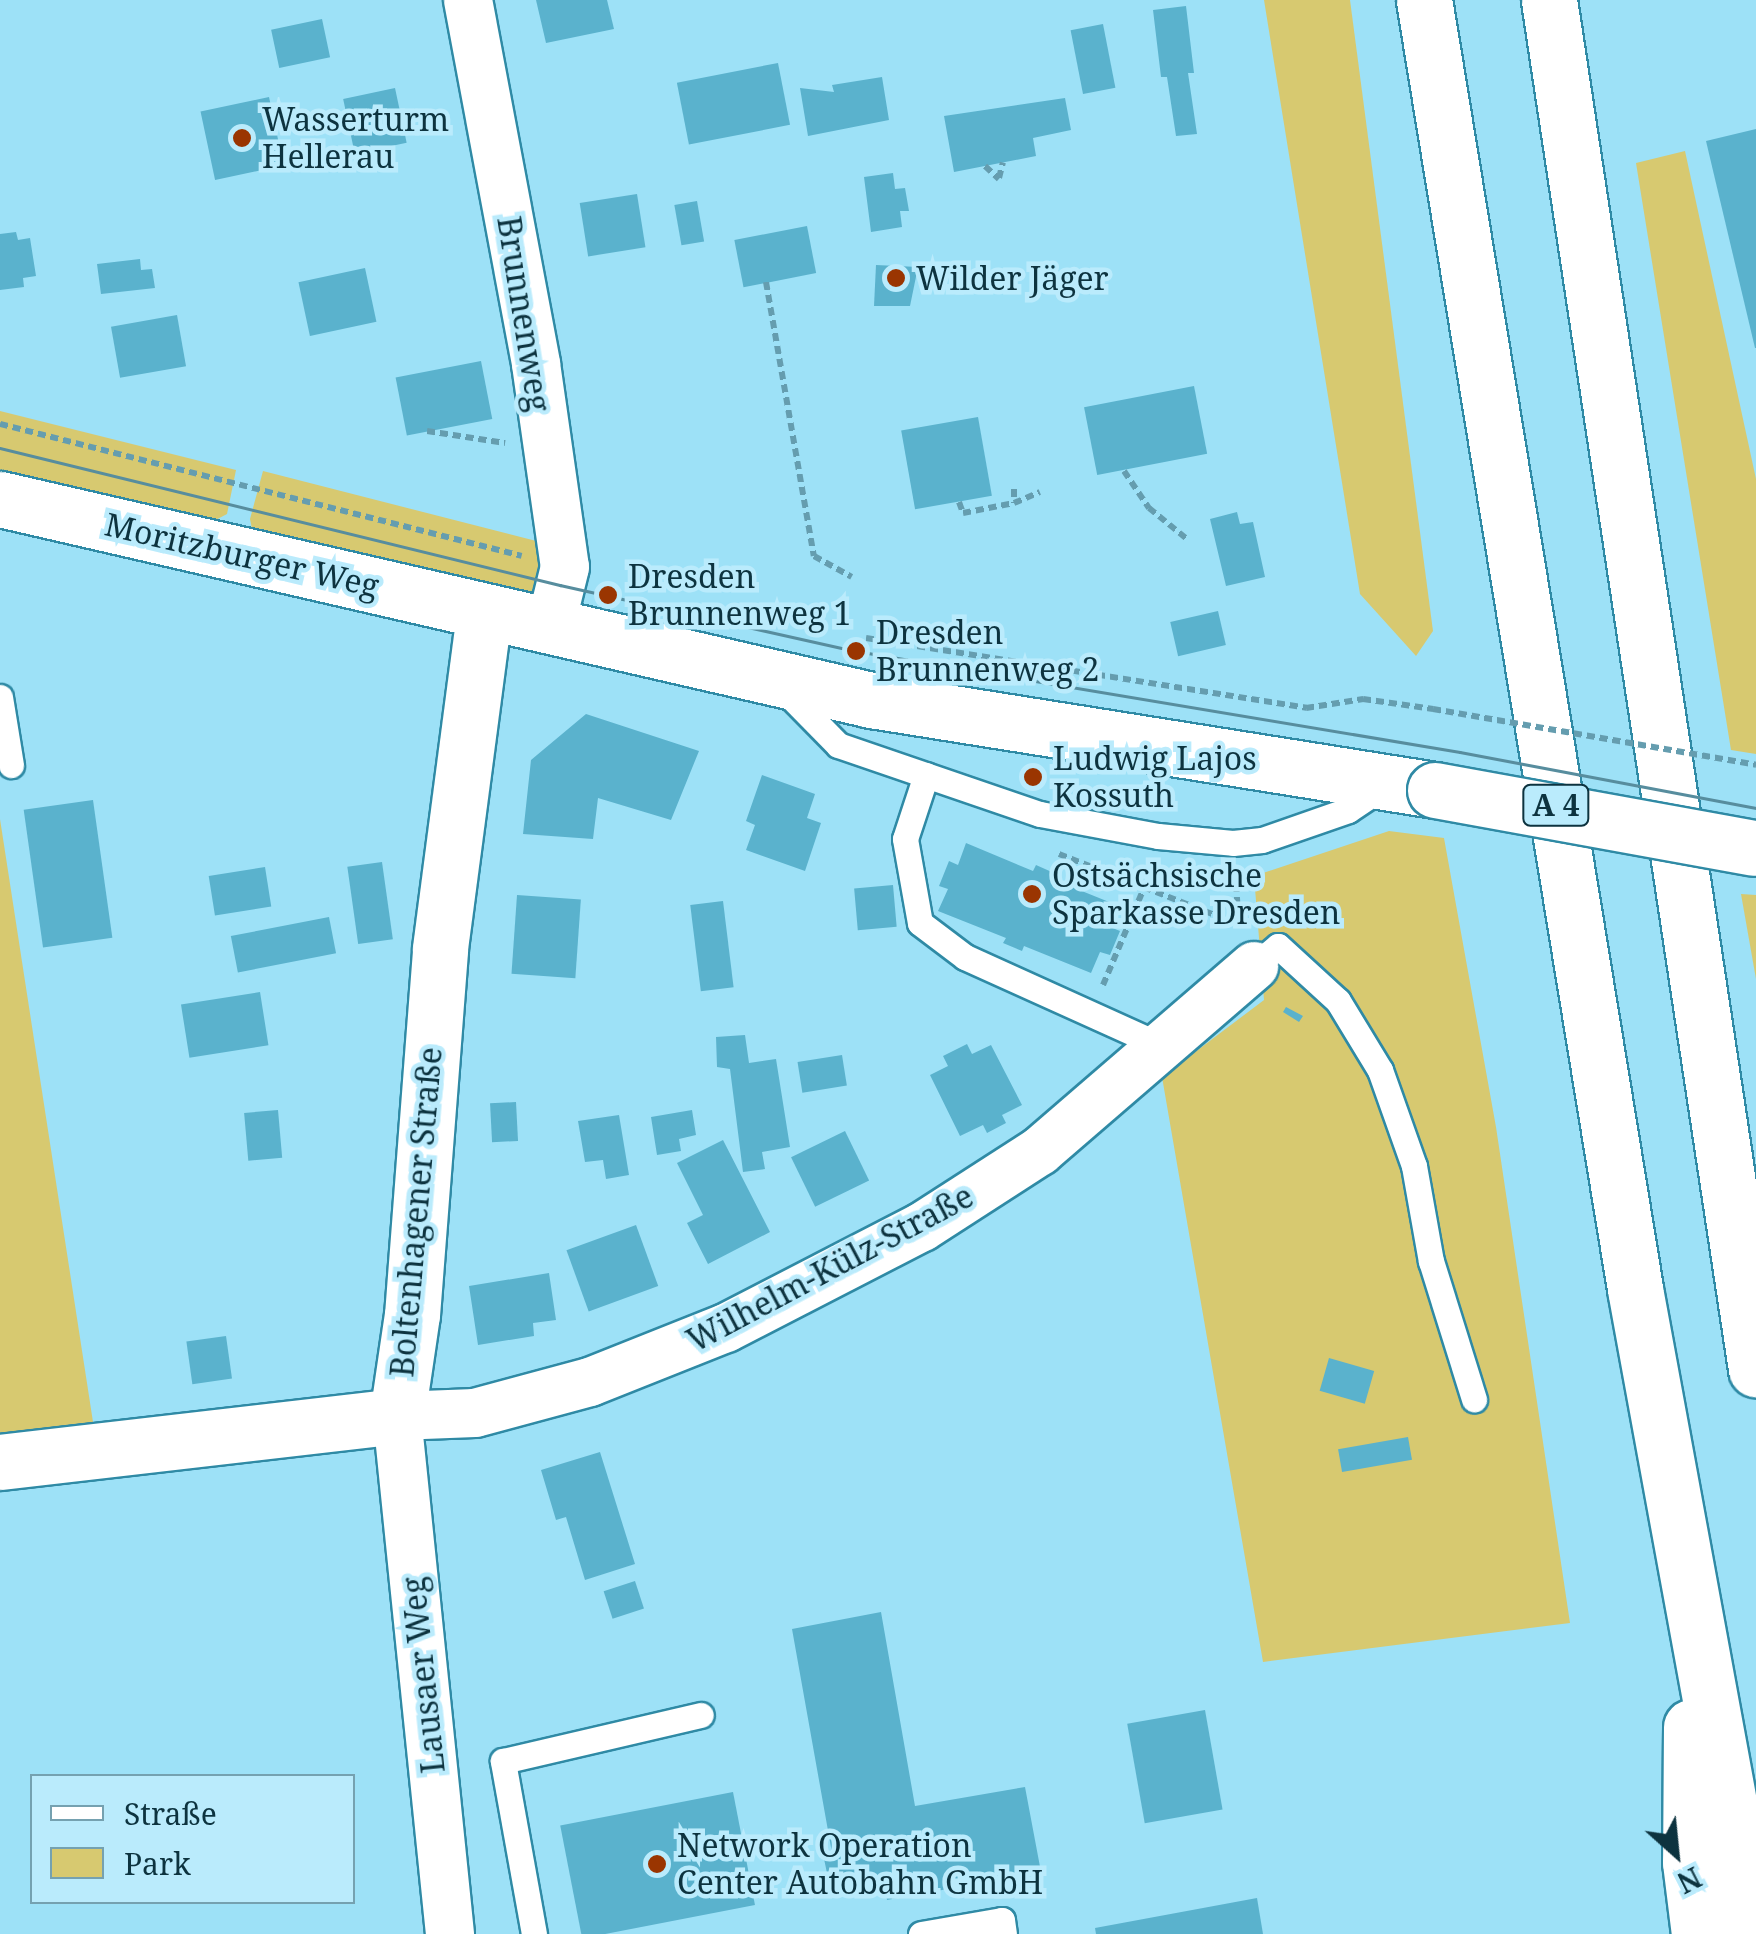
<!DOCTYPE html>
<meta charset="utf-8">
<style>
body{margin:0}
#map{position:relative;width:1756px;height:1934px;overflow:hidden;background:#9de1f7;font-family:"Noto Serif",serif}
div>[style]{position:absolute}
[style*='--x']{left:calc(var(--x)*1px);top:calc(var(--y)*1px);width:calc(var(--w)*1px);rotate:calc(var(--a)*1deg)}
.green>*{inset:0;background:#d7c970}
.building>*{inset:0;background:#5ab2cd;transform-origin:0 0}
.path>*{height:6px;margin-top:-3px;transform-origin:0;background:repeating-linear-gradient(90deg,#659daf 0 8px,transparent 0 13px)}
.roads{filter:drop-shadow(2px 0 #2f8aa5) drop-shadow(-2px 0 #2f8aa5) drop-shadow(0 2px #2f8aa5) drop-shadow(0 -2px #2f8aa5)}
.lane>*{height:25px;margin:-12.5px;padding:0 12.5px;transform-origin:12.5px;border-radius:12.5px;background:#fff}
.street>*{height:48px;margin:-24px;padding:0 24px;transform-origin:24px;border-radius:24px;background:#fff}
.secondary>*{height:55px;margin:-27.5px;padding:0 27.5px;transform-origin:27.5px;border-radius:27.5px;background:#fff}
.highway>*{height:55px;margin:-27.5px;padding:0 27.5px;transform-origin:27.5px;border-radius:27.5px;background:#fff}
.tram>*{height:2.5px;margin:-1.25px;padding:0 1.25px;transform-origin:1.25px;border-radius:1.25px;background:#578d9e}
.path-bridge>*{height:6px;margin-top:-3px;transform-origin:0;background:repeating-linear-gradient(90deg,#659daf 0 8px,transparent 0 13px)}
.bridges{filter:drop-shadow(2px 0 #2f8aa5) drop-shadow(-2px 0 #2f8aa5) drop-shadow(0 2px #2f8aa5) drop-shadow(0 -2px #2f8aa5)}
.secondary-bridge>*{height:55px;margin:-27.5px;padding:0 27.5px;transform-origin:27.5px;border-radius:27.5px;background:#fff}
.dots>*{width:28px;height:28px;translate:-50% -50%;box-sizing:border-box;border:5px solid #baebfc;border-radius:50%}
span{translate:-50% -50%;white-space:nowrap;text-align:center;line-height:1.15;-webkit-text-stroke:9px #baebfc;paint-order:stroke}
.shield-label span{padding:2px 8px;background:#baebfc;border:2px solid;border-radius:8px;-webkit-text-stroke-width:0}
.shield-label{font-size:30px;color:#0d333f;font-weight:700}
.poi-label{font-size:32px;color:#0d333f}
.left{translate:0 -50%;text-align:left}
.street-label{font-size:32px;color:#0d333f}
.legend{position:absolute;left:30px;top:1774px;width:325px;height:130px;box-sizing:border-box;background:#baebfc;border:2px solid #75a1b0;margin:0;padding:12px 18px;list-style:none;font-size:30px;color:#0d333f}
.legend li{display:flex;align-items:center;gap:20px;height:50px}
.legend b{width:50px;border:2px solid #75a1b0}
.north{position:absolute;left:1626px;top:1804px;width:100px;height:100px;-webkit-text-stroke:8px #baebfc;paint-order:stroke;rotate:153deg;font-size:28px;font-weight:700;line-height:40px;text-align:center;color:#0d333f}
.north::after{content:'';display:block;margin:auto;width:35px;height:45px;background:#0d333f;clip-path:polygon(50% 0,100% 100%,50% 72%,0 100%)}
</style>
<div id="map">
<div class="green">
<div style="clip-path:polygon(1264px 0,1350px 0,1433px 631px,1416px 656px,1360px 594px)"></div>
<div style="clip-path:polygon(1685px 151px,1756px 479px,1756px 754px,1731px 750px,1636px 163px)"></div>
<div style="clip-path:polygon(0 411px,236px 470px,227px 514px,208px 524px,0 471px)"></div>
<div style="clip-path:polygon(263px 471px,544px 543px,532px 592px,526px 597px,252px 529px,250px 519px)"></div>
<div style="clip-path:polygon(0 819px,93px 1422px,0 1437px)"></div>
<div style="clip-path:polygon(1389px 831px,1444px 838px,1496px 1127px,1570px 1623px,1263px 1662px,1162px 1077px,1264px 1000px,1254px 876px)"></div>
<div style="clip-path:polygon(1741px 894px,1756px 895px,1756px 979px)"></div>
</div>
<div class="building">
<div style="clip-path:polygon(536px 0,607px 0,614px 29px,546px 43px)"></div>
<div style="clip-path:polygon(1186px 6px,1194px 73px,1188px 73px,1197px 134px,1176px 136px,1167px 77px,1161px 77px,1153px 10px)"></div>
<div style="left:322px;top:19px;width:39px;height:52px;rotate:78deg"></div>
<div style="left:1103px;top:24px;width:65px;height:33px;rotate:79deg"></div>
<div style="left:778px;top:63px;width:63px;height:103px;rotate:79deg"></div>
<div style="clip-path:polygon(882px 77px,889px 120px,808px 136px,800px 88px,834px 92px,832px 85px)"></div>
<div style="left:395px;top:88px;width:56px;height:53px;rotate:78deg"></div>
<div style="left:269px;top:97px;width:70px;height:70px;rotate:78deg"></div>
<div style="clip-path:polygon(1065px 98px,1071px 130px,1033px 138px,1036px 156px,954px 172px,944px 116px)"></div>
<div style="clip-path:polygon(1756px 129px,1756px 348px,1755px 348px,1706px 141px)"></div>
<div style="clip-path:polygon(893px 173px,895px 189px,905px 188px,909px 211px,900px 211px,902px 227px,871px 232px,864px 177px)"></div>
<div style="left:637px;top:194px;width:54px;height:58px;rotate:81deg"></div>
<div style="left:697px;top:201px;width:41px;height:23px;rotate:80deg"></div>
<div style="left:807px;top:226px;width:48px;height:74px;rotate:79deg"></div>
<div style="clip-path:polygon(16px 232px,18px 240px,30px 238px,36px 276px,23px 278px,24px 287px,0 290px,0 234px)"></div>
<div style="clip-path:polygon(140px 259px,141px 270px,152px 269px,155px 288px,101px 294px,97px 264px)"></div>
<div style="clip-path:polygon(876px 265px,918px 267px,910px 306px,874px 306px)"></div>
<div style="left:365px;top:268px;width:55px;height:68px;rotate:78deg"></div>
<div style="left:177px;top:315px;width:52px;height:67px;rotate:80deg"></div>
<div style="left:481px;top:361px;width:59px;height:87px;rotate:79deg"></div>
<div style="left:1194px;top:386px;width:69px;height:112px;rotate:79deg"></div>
<div style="left:978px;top:417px;width:80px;height:78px;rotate:80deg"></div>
<div style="clip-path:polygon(1237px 512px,1240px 524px,1253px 522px,1265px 577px,1226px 586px,1210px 519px)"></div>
<div style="left:1218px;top:611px;width:35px;height:49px;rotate:77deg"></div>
<div style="clip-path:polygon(586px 714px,699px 751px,671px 820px,598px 798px,593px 839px,523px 834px,531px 760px)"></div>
<div style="clip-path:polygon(762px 775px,815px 794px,807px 818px,821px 823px,805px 871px,746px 850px,755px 825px,746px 821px)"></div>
<div style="left:93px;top:800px;width:139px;height:70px;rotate:82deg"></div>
<div style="clip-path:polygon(966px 843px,1033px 871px,1036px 865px,1054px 873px,1052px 879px,1119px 906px,1110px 927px,1120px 931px,1110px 955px,1100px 952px,1091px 973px,1024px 946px,1022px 951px,1003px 943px,1006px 938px,938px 911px,948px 889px,939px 886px,949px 861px,958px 865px)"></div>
<div style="left:382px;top:862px;width:78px;height:35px;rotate:82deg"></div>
<div style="left:265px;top:867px;width:40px;height:57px;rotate:81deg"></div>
<div style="left:893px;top:885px;width:42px;height:39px;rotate:85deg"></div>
<div style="left:517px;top:895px;width:64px;height:79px;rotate:4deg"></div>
<div style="left:723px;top:901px;width:87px;height:33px;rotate:83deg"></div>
<div style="left:329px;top:917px;width:37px;height:100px;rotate:79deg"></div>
<div style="left:260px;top:992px;width:54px;height:80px;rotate:81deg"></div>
<div style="clip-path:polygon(1286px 1007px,1303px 1016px,1299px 1022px,1283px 1012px)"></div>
<div style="clip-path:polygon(745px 1035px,749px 1063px,776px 1059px,790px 1147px,762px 1152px,765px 1169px,743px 1172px,730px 1069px,717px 1067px,716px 1037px)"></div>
<div style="clip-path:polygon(967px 1044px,972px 1054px,991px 1045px,1022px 1105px,1002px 1115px,1006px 1123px,987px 1133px,983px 1125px,960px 1136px,930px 1075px,948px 1066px,943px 1056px)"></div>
<div style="left:842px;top:1055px;width:31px;height:45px;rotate:81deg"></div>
<div style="left:516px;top:1102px;width:39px;height:26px;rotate:87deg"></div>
<div style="left:278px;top:1110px;width:48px;height:34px;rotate:85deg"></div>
<div style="clip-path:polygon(692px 1110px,696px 1135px,679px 1139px,681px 1151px,657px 1155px,651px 1117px)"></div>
<div style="clip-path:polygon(619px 1115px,629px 1175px,606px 1179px,603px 1160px,585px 1162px,578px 1121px)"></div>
<div style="left:845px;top:1131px;width:55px;height:60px;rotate:64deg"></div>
<div style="clip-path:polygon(723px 1140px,770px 1232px,708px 1264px,687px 1223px,703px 1215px,677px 1163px)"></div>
<div style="left:636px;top:1225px;width:65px;height:74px;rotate:70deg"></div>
<div style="clip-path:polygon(549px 1273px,556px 1320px,533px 1323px,534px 1336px,478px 1345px,469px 1286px)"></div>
<div style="left:226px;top:1336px;width:43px;height:40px;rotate:82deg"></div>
<div style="left:1329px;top:1358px;width:47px;height:34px;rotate:16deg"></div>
<div style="left:1408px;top:1437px;width:23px;height:71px;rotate:80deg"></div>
<div style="clip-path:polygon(600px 1452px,635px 1564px,585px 1580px,566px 1517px,556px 1520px,541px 1470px)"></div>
<div style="left:635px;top:1581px;width:29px;height:33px;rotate:72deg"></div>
<div style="clip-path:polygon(881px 1612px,915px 1806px,1025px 1787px,1041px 1872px,887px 1900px,885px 1888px,832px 1897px,823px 1854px,832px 1853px,792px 1629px)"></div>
<div style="left:1205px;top:1710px;width:101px;height:79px;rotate:80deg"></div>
<div style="left:733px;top:1792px;width:115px;height:176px;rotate:79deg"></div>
<div style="clip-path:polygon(1257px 1898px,1263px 1934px,1096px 1934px,1095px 1928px)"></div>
</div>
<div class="path">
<div style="--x:985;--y:166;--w:19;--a:43"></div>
<div style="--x:999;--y:178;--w:16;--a:-76"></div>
<div style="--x:766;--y:282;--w:278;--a:80.1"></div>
<div style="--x:814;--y:556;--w:43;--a:28.9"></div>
<div style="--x:0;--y:424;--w:538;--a:14.19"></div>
<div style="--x:427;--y:431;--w:79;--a:8.7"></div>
<div style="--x:1124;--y:471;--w:45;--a:56"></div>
<div style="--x:1149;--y:508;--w:49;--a:39.2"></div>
<div style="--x:1014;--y:489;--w:14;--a:90"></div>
<div style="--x:959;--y:502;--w:12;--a:70"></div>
<div style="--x:963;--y:513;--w:52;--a:-11.1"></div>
<div style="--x:1014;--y:503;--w:28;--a:-23"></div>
<div style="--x:866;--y:638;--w:446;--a:9"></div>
<div style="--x:1306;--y:708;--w:58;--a:-9"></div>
<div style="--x:1363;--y:699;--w:71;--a:8.1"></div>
<div style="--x:1059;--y:854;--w:192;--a:21.4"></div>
<div style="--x:1235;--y:871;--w:54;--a:85.8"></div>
<div style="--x:1103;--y:985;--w:105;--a:-67.1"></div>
</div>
<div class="roads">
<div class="lane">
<div style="--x:784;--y:690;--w:77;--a:45.5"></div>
<div style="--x:838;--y:745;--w:213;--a:18.9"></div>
<div style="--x:1040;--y:814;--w:120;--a:10.6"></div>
<div style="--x:1158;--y:836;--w:75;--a:5.3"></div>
<div style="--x:1233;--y:843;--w:29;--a:-6"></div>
<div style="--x:1262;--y:840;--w:91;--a:-19.2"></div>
<div style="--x:1348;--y:810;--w:43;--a:-33.7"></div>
<div style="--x:0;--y:697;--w:69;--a:80.8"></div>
<div style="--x:926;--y:775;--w:67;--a:108.2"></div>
<div style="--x:905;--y:839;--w:85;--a:79.9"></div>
<div style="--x:920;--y:923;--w:56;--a:37.1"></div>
<div style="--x:965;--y:957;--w:200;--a:24.3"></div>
<div style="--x:1147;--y:1039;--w:13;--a:42"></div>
<div style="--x:1254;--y:966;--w:31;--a:-40"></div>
<div style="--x:1278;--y:946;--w:81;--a:42.5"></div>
<div style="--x:1338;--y:1001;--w:81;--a:58.7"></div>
<div style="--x:1380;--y:1070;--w:102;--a:70.5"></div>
<div style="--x:1414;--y:1166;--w:97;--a:79.9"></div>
<div style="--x:1431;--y:1261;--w:145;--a:72.7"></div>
<div style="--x:534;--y:1934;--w:176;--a:-100.2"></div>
<div style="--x:503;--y:1761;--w:203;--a:-13.1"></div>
<div style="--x:921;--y:1934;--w:82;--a:-9.8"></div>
<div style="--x:1002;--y:1920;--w:14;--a:82"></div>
</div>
<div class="street">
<div style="--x:468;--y:0;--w:370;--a:79.4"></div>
<div style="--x:536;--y:364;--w:205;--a:81.9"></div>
<div style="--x:565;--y:567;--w:63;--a:103.8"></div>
<div style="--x:450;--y:1934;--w:521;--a:-95.84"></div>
<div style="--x:397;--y:1416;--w:78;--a:-2.2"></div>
<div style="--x:475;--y:1413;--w:119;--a:-15.1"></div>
<div style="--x:590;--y:1382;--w:146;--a:-21.7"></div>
<div style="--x:726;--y:1328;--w:220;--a:-27.3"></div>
<div style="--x:922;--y:1227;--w:140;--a:-32.8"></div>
<div style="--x:1040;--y:1151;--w:283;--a:-40.8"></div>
</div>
<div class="secondary">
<div style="--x:0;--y:499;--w:894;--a:12.99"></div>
<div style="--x:871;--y:700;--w:571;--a:9.07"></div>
<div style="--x:0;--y:1462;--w:400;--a:-6.6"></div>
<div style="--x:397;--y:1416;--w:102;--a:-81.6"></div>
<div style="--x:412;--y:1315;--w:368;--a:-85.6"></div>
<div style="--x:440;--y:948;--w:339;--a:-82.5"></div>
</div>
<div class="highway">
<div style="--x:1424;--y:0;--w:1306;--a:80.7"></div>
<div style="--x:1635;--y:1289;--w:656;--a:79.63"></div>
<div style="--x:1549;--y:0;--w:1385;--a:81.4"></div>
<div style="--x:1691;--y:1727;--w:135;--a:90.4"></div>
<div style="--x:1690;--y:1862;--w:73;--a:82.9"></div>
</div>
</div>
<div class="tram">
<div style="--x:0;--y:448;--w:577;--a:13.75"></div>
<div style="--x:560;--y:585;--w:303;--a:12.6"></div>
<div style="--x:856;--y:651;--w:612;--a:9.49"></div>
<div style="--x:1460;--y:752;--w:301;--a:10.7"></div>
</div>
<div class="path-bridge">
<div style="--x:1433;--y:709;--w:328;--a:9.8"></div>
</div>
<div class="bridges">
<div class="secondary-bridge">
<div style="--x:1435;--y:790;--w:323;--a:10.3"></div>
</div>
</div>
<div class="dots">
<div style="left:242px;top:138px;background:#9a3501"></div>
<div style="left:896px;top:278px;background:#9a3501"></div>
<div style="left:608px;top:595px;background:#9a3501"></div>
<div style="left:856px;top:651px;background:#9a3501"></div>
<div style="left:1033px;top:777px;background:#9a3501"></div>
<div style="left:1032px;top:894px;background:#9a3501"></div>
<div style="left:657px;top:1864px;background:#9a3501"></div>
</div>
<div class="shield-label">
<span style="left:1556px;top:805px">A 4</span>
</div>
<div class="poi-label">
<span class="left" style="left:262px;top:138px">Wasserturm<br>Hellerau</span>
<span class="left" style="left:916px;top:278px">Wilder Jäger</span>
<span class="left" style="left:628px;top:595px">Dresden<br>Brunnenweg 1</span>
<span class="left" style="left:876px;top:651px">Dresden<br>Brunnenweg 2</span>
<span class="left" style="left:1053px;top:777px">Ludwig Lajos<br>Kossuth</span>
<span class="left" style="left:1052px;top:894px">Ostsächsische<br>Sparkasse Dresden</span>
<span class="left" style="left:677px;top:1864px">Network Operation<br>Center Autobahn GmbH</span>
</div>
<div class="street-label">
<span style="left:524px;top:314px;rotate:81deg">Brunnenweg</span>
<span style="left:242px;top:555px;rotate:13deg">Moritzburger Weg</span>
<span style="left:416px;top:1212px;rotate:-85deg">Boltenhagener Straße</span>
<span style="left:830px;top:1268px;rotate:-28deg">Wilhelm-Külz-Straße</span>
<span style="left:423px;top:1675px;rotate:-96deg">Lausaer Weg</span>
</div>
<ul class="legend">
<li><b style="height:12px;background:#fff"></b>Straße</li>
<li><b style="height:28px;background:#d7c970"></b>Park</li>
</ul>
<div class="north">N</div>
</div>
